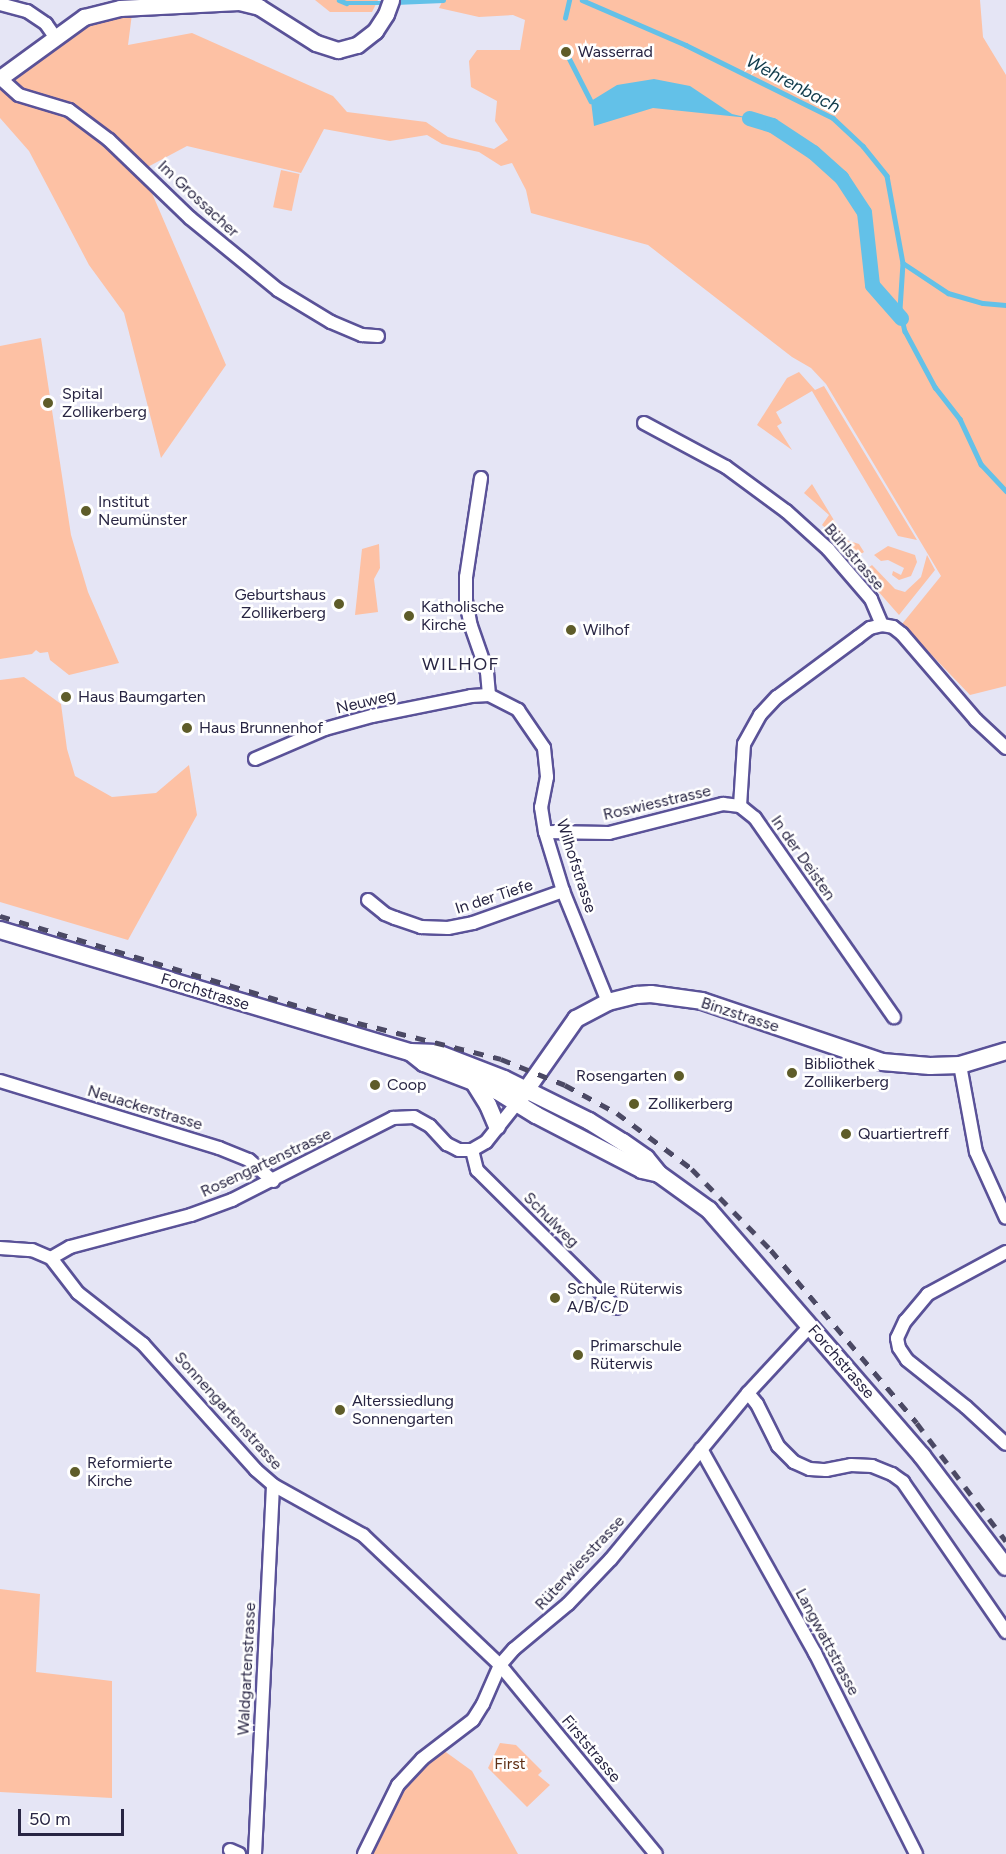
<!DOCTYPE html>
<meta charset="utf-8">
<style>
body{margin:0}
#map{position:relative;width:1006px;height:1854px;overflow:hidden;background:#e5e5f5;font-family:Figtree,sans-serif}
div>[style]{position:absolute}
[style*='--x']{left:calc(var(--x)*1px);top:calc(var(--y)*1px);width:calc(var(--w)*1px);rotate:calc(var(--a)*1deg)}
.green>*{inset:0;background:#fdc1a4;transform-origin:0 0}
.water>*{inset:0;background:#63c1e8}
.stream>*{height:4.5px;margin:-2.25px;padding:0 2.25px;transform-origin:2.25px;border-radius:2.25px;background:#63c1e8}
.canal>*{height:15px;margin:-7.5px;padding:0 7.5px;transform-origin:7.5px;border-radius:7.5px;background:#63c1e8}
.roads{filter:drop-shadow(2px 0 #5a5298) drop-shadow(-2px 0 #5a5298) drop-shadow(0 2px #5a5298) drop-shadow(0 -2px #5a5298)}
.minor>*{height:12px;margin:-6px;padding:0 6px;transform-origin:6px;border-radius:6px;background:#fff}
.tertiary>*{height:15px;margin:-7.5px;padding:0 7.5px;transform-origin:7.5px;border-radius:7.5px;background:#fff}
.secondary>*{height:16px;margin:-8px;padding:0 8px;transform-origin:8px;border-radius:8px;background:#fff}
.rail>*{height:4.5px;margin-top:-2.25px;transform-origin:0;background:repeating-linear-gradient(90deg,#4b4964 0 10px,transparent 0 20px)}
.dots>*{width:16px;height:16px;translate:-50% -50%;box-sizing:border-box;border:3px solid #fff;border-radius:50%}
span{translate:-50% -50%;white-space:nowrap;text-align:center;line-height:1.15;-webkit-text-stroke:5px #fff;paint-order:stroke}
.poi-label{font-size:16px;color:#282543}
.left{translate:0 -50%;text-align:left}
.right{translate:-100% -50%;text-align:right}
.street-label{font-size:16px;color:#282543}
.park-label{font-size:16px;color:#613016}
.water-label{font-size:18px;color:#113c4c;font-style:italic}
.neighbourhood-label{font-size:18px;color:#282543;letter-spacing:1.5px}
.scale{position:absolute;left:18px;top:1809px;width:106px;height:27px;box-sizing:border-box;border:3px solid #282543;border-top:0;padding-left:8px;font-size:18px;line-height:21px;white-space:nowrap;color:#282543;-webkit-text-stroke:4px #fff;paint-order:stroke}
</style>
<div id="map">
<div class="green">
<div style="clip-path:polygon(315px 0,378px 0,372px 12px,330px 12px)"></div>
<div style="clip-path:polygon(443px 0,980px 0,983px 37px,1006px 75px,1006px 686px,970px 695px,902px 624px,941px 576px,826px 384px,811px 368px,792px 357px,648px 245px,531px 213px,526px 190px,512px 163px,501px 166px,479px 152px,442px 144px,427px 135px,390px 141px,324px 129px,301px 173px,187px 146px,142px 170px,226px 365px,161px 458px,124px 313px,89px 265px,29px 151px,0 118px,0 78px,72px 24px,133px 6px,128px 45px,192px 33px,333px 96px,347px 112px,426px 122px,448px 137px,494px 149px,508px 140px,495px 121px,497px 101px,471px 87px,469px 61px,477px 50px,520px 50px,525px 20px,513px 15px,479px 17px,439px 8px)"></div>
<div style="left:281px;top:170px;width:19px;height:38px;rotate:12deg"></div>
<div style="clip-path:polygon(41px 338px,71px 535px,88px 592px,119px 663px,69px 675px,50px 660px,48px 652px,40px 653px,36px 650px,32px 654px,0 659px,0 346px)"></div>
<div style="clip-path:polygon(799px 372px,815px 390px,824px 386px,917px 540px,898px 536px,812px 391px,776px 412px,782px 423px,777px 426px,792px 450px,757px 425px,787px 378px)"></div>
<div style="clip-path:polygon(812px 484px,846px 540px,859px 544px,864px 552px,853px 559px,835px 539px,836px 537px,822px 525px,829px 515px,804px 493px)"></div>
<div style="clip-path:polygon(379px 544px,380px 568px,374px 579px,378px 612px,355px 615px,362px 549px)"></div>
<div style="clip-path:polygon(888px 546px,915px 555px,917px 562px,911px 576px,899px 580px,892px 575px,893px 571px,901px 575px,904px 568px,888px 560px,881px 561px,874px 555px)"></div>
<div style="clip-path:polygon(927px 555px,935px 570px,899px 615px,862px 573px,872px 565px,895px 589px,905px 592px,921px 577px)"></div>
<div style="clip-path:polygon(24px 677px,61px 704px,67px 749px,75px 776px,112px 797px,156px 793px,189px 765px,197px 815px,128px 940px,0 902px,0 680px)"></div>
<div style="clip-path:polygon(0 1589px,40px 1594px,36px 1672px,112px 1681px,112px 1798px,0 1792px)"></div>
<div style="clip-path:polygon(500px 1743px,516px 1745px,542px 1771px,538px 1775px,550px 1785px,527px 1807px,488px 1768px)"></div>
<div style="clip-path:polygon(443px 1750px,472px 1771px,518px 1854px,364px 1854px,398px 1785px)"></div>
</div>
<div class="water">
<div style="clip-path:polygon(654px 79px,690px 86px,732px 114px,749px 118px,653px 108px,594px 126px,591px 101px,617px 85px)"></div>
</div>
<div class="stream">
<div style="--x:339;--y:0;--w:8;--a:23"></div>
<div style="--x:346;--y:3;--w:40;--a:0"></div>
<div style="--x:582;--y:0;--w:113;--a:23.4"></div>
<div style="--x:686;--y:45;--w:164;--a:26.4"></div>
<div style="--x:833;--y:118;--w:41;--a:43"></div>
<div style="--x:863;--y:146;--w:38;--a:51"></div>
<div style="--x:887;--y:176;--w:88;--a:79.6"></div>
<div style="--x:903;--y:263;--w:47;--a:93.7"></div>
<div style="--x:900;--y:310;--w:22;--a:77"></div>
<div style="--x:905;--y:331;--w:64;--a:61.8"></div>
<div style="--x:935;--y:387;--w:41;--a:52"></div>
<div style="--x:960;--y:419;--w:50;--a:65"></div>
<div style="--x:981;--y:464;--w:37;--a:47"></div>
<div style="--x:395;--y:2;--w:48;--a:-2.4"></div>
<div style="--x:565;--y:18;--w:18;--a:-77"></div>
<div style="--x:566;--y:52;--w:55;--a:63"></div>
<div style="--x:903;--y:263;--w:54;--a:33.7"></div>
<div style="--x:948;--y:293;--w:36;--a:16"></div>
<div style="--x:983;--y:303;--w:23;--a:5"></div>
</div>
<div class="canal">
<div style="--x:749;--y:118;--w:24;--a:17"></div>
<div style="--x:772;--y:125;--w:49;--a:33.4"></div>
<div style="--x:813;--y:152;--w:38;--a:42"></div>
<div style="--x:841;--y:177;--w:42;--a:56.7"></div>
<div style="--x:864;--y:212;--w:73;--a:83.7"></div>
<div style="--x:872;--y:285;--w:44;--a:48.7"></div>
</div>
<div class="roads">
<div class="minor">
<div style="--x:0;--y:4;--w:28;--a:15"></div>
<div style="--x:27;--y:11;--w:23;--a:34"></div>
<div style="--x:46;--y:24;--w:16;--a:55"></div>
<div style="--x:0;--y:78;--w:25;--a:42"></div>
<div style="--x:19;--y:95;--w:52;--a:16.7"></div>
<div style="--x:69;--y:110;--w:50;--a:36.9"></div>
<div style="--x:109;--y:140;--w:112;--a:43.9"></div>
<div style="--x:190;--y:218;--w:114;--a:39.3"></div>
<div style="--x:278;--y:290;--w:62;--a:31.1"></div>
<div style="--x:331;--y:322;--w:34;--a:23"></div>
<div style="--x:362;--y:335;--w:16;--a:4"></div>
<div style="--x:644;--y:423;--w:93;--a:28.2"></div>
<div style="--x:726;--y:467;--w:74;--a:36.3"></div>
<div style="--x:786;--y:511;--w:57;--a:42.1"></div>
<div style="--x:828;--y:549;--w:66;--a:49.3"></div>
<div style="--x:871;--y:599;--w:28;--a:67"></div>
<div style="--x:481;--y:478;--w:100;--a:98.6"></div>
<div style="--x:466;--y:577;--w:24;--a:90"></div>
<div style="--x:466;--y:601;--w:25;--a:79"></div>
<div style="--x:471;--y:626;--w:49;--a:70.8"></div>
<div style="--x:487;--y:672;--w:23;--a:85"></div>
<div style="--x:489;--y:695;--w:33;--a:27"></div>
<div style="--x:518;--y:710;--w:46;--a:55.6"></div>
<div style="--x:544;--y:748;--w:29;--a:84"></div>
<div style="--x:547;--y:777;--w:31;--a:101"></div>
<div style="--x:541;--y:807;--w:25;--a:81"></div>
<div style="--x:545;--y:832;--w:62;--a:73"></div>
<div style="--x:563;--y:891;--w:120;--a:67.9"></div>
<div style="--x:255;--y:759;--w:76;--a:-23.2"></div>
<div style="--x:325;--y:729;--w:49;--a:-15.5"></div>
<div style="--x:372;--y:716;--w:101;--a:-11.4"></div>
<div style="--x:471;--y:696;--w:18;--a:-3"></div>
<div style="--x:740;--y:806;--w:62;--a:-86.3"></div>
<div style="--x:744;--y:744;--w:33;--a:-61"></div>
<div style="--x:760;--y:715;--w:25;--a:-47"></div>
<div style="--x:777;--y:697;--w:101;--a:-36.5"></div>
<div style="--x:858;--y:637;--w:15;--a:-37"></div>
<div style="--x:870;--y:628;--w:12;--a:-14"></div>
<div style="--x:882;--y:625;--w:11;--a:10"></div>
<div style="--x:893;--y:627;--w:11;--a:38"></div>
<div style="--x:902;--y:634;--w:113;--a:49.3"></div>
<div style="--x:976;--y:720;--w:41;--a:43"></div>
<div style="--x:740;--y:806;--w:19;--a:39"></div>
<div style="--x:755;--y:818;--w:243;--a:55.1"></div>
<div style="--x:545;--y:832;--w:64;--a:0.9"></div>
<div style="--x:609;--y:833;--w:118;--a:-14.3"></div>
<div style="--x:723;--y:804;--w:17;--a:7"></div>
<div style="--x:368;--y:900;--w:22;--a:39"></div>
<div style="--x:385;--y:914;--w:11;--a:22"></div>
<div style="--x:395;--y:918;--w:28;--a:19"></div>
<div style="--x:421;--y:927;--w:27;--a:2"></div>
<div style="--x:448;--y:928;--w:25;--a:-11"></div>
<div style="--x:473;--y:923;--w:96;--a:-19.6"></div>
<div style="--x:960;--y:1065;--w:88;--a:79.6"></div>
<div style="--x:976;--y:1152;--w:72;--a:65.6"></div>
<div style="--x:0;--y:1081;--w:229;--a:17"></div>
<div style="--x:219;--y:1148;--w:32;--a:22"></div>
<div style="--x:249;--y:1160;--w:32;--a:41"></div>
<div style="--x:472;--y:1150;--w:21;--a:76"></div>
<div style="--x:477;--y:1170;--w:196;--a:44.8"></div>
<div style="--x:0;--y:1248;--w:32;--a:4"></div>
<div style="--x:32;--y:1250;--w:21;--a:23"></div>
<div style="--x:1006;--y:1252;--w:89;--a:151.7"></div>
<div style="--x:928;--y:1294;--w:35;--a:130"></div>
<div style="--x:905;--y:1321;--w:19;--a:115"></div>
<div style="--x:897;--y:1338;--w:10;--a:79"></div>
<div style="--x:899;--y:1348;--w:14;--a:56"></div>
<div style="--x:907;--y:1360;--w:75;--a:38.5"></div>
<div style="--x:966;--y:1407;--w:54;--a:42.8"></div>
<div style="--x:51;--y:1258;--w:44;--a:52.4"></div>
<div style="--x:78;--y:1293;--w:83;--a:38.1"></div>
<div style="--x:143;--y:1344;--w:169;--a:48.1"></div>
<div style="--x:256;--y:1470;--w:23;--a:41"></div>
<div style="--x:273;--y:1485;--w:103;--a:29.1"></div>
<div style="--x:363;--y:1535;--w:189;--a:43.5"></div>
<div style="--x:500;--y:1665;--w:245;--a:50.5"></div>
<div style="--x:51;--y:1258;--w:22;--a:-30"></div>
<div style="--x:70;--y:1247;--w:125;--a:-14.8"></div>
<div style="--x:191;--y:1215;--w:44;--a:-20.1"></div>
<div style="--x:232;--y:1200;--w:181;--a:-27"></div>
<div style="--x:393;--y:1118;--w:21;--a:-3"></div>
<div style="--x:414;--y:1117;--w:18;--a:29"></div>
<div style="--x:430;--y:1126;--w:25;--a:47"></div>
<div style="--x:447;--y:1144;--w:13;--a:27"></div>
<div style="--x:459;--y:1150;--w:13;--a:0"></div>
<div style="--x:472;--y:1150;--w:16;--a:-30"></div>
<div style="--x:486;--y:1142;--w:50;--a:-51.5"></div>
<div style="--x:748;--y:1393;--w:14;--a:51"></div>
<div style="--x:757;--y:1404;--w:47;--a:63.4"></div>
<div style="--x:778;--y:1446;--w:23;--a:45"></div>
<div style="--x:794;--y:1462;--w:17;--a:24"></div>
<div style="--x:810;--y:1469;--w:16;--a:4"></div>
<div style="--x:826;--y:1470;--w:25;--a:-11"></div>
<div style="--x:851;--y:1465;--w:21;--a:3"></div>
<div style="--x:872;--y:1466;--w:22;--a:22"></div>
<div style="--x:892;--y:1474;--w:14;--a:36"></div>
<div style="--x:903;--y:1482;--w:182;--a:55.5"></div>
<div style="--x:701;--y:1449;--w:234;--a:60.8"></div>
<div style="--x:815;--y:1653;--w:225;--a:63.3"></div>
<div style="--x:230;--y:1850;--w:10;--a:24"></div>
<div style="--x:255;--y:1854;--w:369;--a:-87.2"></div>
<div style="--x:364;--y:1854;--w:77;--a:-63.8"></div>
<div style="--x:398;--y:1785;--w:35;--a:-47"></div>
<div style="--x:422;--y:1759;--w:64;--a:-37.4"></div>
<div style="--x:473;--y:1720;--w:19;--a:-58"></div>
<div style="--x:483;--y:1704;--w:43;--a:-66.4"></div>
<div style="--x:500;--y:1665;--w:21;--a:-49"></div>
<div style="--x:514;--y:1649;--w:70;--a:-39.8"></div>
<div style="--x:568;--y:1604;--w:62;--a:-46.3"></div>
<div style="--x:611;--y:1559;--w:215;--a:-50.5"></div>
<div style="--x:748;--y:1393;--w:91;--a:-47.2"></div>
</div>
<div class="tertiary">
<div style="--x:0;--y:78;--w:104;--a:-36"></div>
<div style="--x:84;--y:17;--w:37;--a:-14"></div>
<div style="--x:120;--y:8;--w:119;--a:-2.9"></div>
<div style="--x:239;--y:2;--w:21;--a:14"></div>
<div style="--x:259;--y:7;--w:67;--a:32.3"></div>
<div style="--x:316;--y:43;--w:23;--a:18"></div>
<div style="--x:338;--y:50;--w:20;--a:-15"></div>
<div style="--x:357;--y:45;--w:23;--a:-38"></div>
<div style="--x:375;--y:31;--w:20;--a:-57"></div>
<div style="--x:386;--y:14;--w:15;--a:-70"></div>
</div>
<div class="secondary">
<div style="--x:0;--y:930;--w:428;--a:16.6"></div>
<div style="--x:410;--y:1052;--w:27;--a:2"></div>
<div style="--x:437;--y:1053;--w:72;--a:21.2"></div>
<div style="--x:504;--y:1079;--w:95;--a:26.3"></div>
<div style="--x:589;--y:1121;--w:40;--a:32"></div>
<div style="--x:623;--y:1142;--w:28;--a:35"></div>
<div style="--x:646;--y:1158;--w:21;--a:51"></div>
<div style="--x:659;--y:1174;--w:62;--a:35.8"></div>
<div style="--x:709;--y:1210;--w:325;--a:49.1"></div>
<div style="--x:922;--y:1456;--w:139;--a:52.9"></div>
<div style="--x:410;--y:1052;--w:18;--a:38"></div>
<div style="--x:424;--y:1063;--w:78;--a:21"></div>
<div style="--x:497;--y:1091;--w:46;--a:31.6"></div>
<div style="--x:536;--y:1115;--w:119;--a:27.4"></div>
<div style="--x:642;--y:1170;--w:17;--a:13"></div>
<div style="--x:473;--y:1081;--w:28;--a:58"></div>
<div style="--x:488;--y:1105;--w:23;--a:67"></div>
<div style="--x:517;--y:1103;--w:103;--a:-54.9"></div>
<div style="--x:576;--y:1019;--w:36;--a:-28"></div>
<div style="--x:608;--y:1002;--w:30;--a:-14"></div>
<div style="--x:637;--y:995;--w:14;--a:-4"></div>
<div style="--x:651;--y:994;--w:51;--a:7.8"></div>
<div style="--x:702;--y:1001;--w:190;--a:18.7"></div>
<div style="--x:882;--y:1062;--w:48;--a:4.8"></div>
<div style="--x:930;--y:1066;--w:30;--a:-2"></div>
<div style="--x:960;--y:1065;--w:48;--a:-16.9"></div>
</div>
</div>
<div class="rail">
<div style="--x:0;--y:916;--w:353;--a:16.8"></div>
<div style="--x:338;--y:1018;--w:168;--a:14.1"></div>
<div style="--x:501;--y:1059;--w:69;--a:22.1"></div>
<div style="--x:565;--y:1085;--w:59;--a:28.3"></div>
<div style="--x:617;--y:1113;--w:94;--a:36.7"></div>
<div style="--x:692;--y:1169;--w:113;--a:45.7"></div>
<div style="--x:771;--y:1250;--w:226;--a:49.8"></div>
<div style="--x:917;--y:1423;--w:148;--a:53"></div>
</div>
<div class="dots">
<div style="left:566px;top:52px;background:#5e5c29"></div>
<div style="left:48px;top:403px;background:#5e5c29"></div>
<div style="left:86px;top:511px;background:#5e5c29"></div>
<div style="left:339px;top:604px;background:#5e5c29"></div>
<div style="left:409px;top:616px;background:#5e5c29"></div>
<div style="left:571px;top:630px;background:#5e5c29"></div>
<div style="left:66px;top:697px;background:#5e5c29"></div>
<div style="left:187px;top:728px;background:#5e5c29"></div>
<div style="left:792px;top:1073px;background:#5e5c29"></div>
<div style="left:679px;top:1076px;background:#5e5c29"></div>
<div style="left:375px;top:1085px;background:#5e5c29"></div>
<div style="left:634px;top:1104px;background:#5e5c29"></div>
<div style="left:846px;top:1134px;background:#5e5c29"></div>
<div style="left:555px;top:1298px;background:#5e5c29"></div>
<div style="left:578px;top:1355px;background:#5e5c29"></div>
<div style="left:340px;top:1410px;background:#5e5c29"></div>
<div style="left:75px;top:1472px;background:#5e5c29"></div>
</div>
<div class="poi-label">
<span class="left" style="left:578px;top:52px">Wasserrad</span>
<span class="left" style="left:62px;top:403px">Spital<br>Zollikerberg</span>
<span class="left" style="left:98px;top:511px">Institut<br>Neumünster</span>
<span class="right" style="left:326px;top:604px">Geburtshaus<br>Zollikerberg</span>
<span class="left" style="left:421px;top:616px">Katholische<br>Kirche</span>
<span class="left" style="left:583px;top:630px">Wilhof</span>
<span class="left" style="left:78px;top:697px">Haus Baumgarten</span>
<span class="left" style="left:199px;top:728px">Haus Brunnenhof</span>
<span class="left" style="left:804px;top:1073px">Bibliothek<br>Zollikerberg</span>
<span class="right" style="left:667px;top:1076px">Rosengarten</span>
<span class="left" style="left:387px;top:1085px">Coop</span>
<span class="left" style="left:648px;top:1104px">Zollikerberg</span>
<span class="left" style="left:858px;top:1134px">Quartiertreff</span>
<span class="left" style="left:567px;top:1298px">Schule Rüterwis<br>A/B/C/D</span>
<span class="left" style="left:590px;top:1355px">Primarschule<br>Rüterwis</span>
<span class="left" style="left:352px;top:1410px">Alterssiedlung<br>Sonnengarten</span>
<span class="left" style="left:87px;top:1472px">Reformierte<br>Kirche</span>
</div>
<div class="street-label">
<span style="left:198px;top:199px;rotate:43deg">Im Grossacher</span>
<span style="left:854px;top:557px;rotate:49deg">Bühlstrasse</span>
<span style="left:366px;top:702px;rotate:-13deg">Neuweg</span>
<span style="left:657px;top:803px;rotate:-13deg">Roswiesstrasse</span>
<span style="left:803px;top:858px;rotate:55deg">In der Deisten</span>
<span style="left:576px;top:866px;rotate:72deg">Wilhofstrasse</span>
<span style="left:494px;top:897px;rotate:-18deg">In der Tiefe</span>
<span style="left:205px;top:992px;rotate:17deg">Forchstrasse</span>
<span style="left:740px;top:1015px;rotate:18deg">Binzstrasse</span>
<span style="left:145px;top:1108px;rotate:17deg">Neuackerstrasse</span>
<span style="left:266px;top:1163px;rotate:-25deg">Rosengartenstrasse</span>
<span style="left:551px;top:1220px;rotate:45deg">Schulweg</span>
<span style="left:841px;top:1362px;rotate:49deg">Forchstrasse</span>
<span style="left:228px;top:1411px;rotate:48deg">Sonnengartenstrasse</span>
<span style="left:580px;top:1563px;rotate:-47deg">Rüterwiesstrasse</span>
<span style="left:827px;top:1642px;rotate:62deg">Langwattstrasse</span>
<span style="left:247px;top:1669px;rotate:-87deg">Waldgartenstrasse</span>
<span style="left:591px;top:1749px;rotate:50deg">Firststrasse</span>
</div>
<div class="park-label">
<span style="left:510px;top:1764px">First</span>
</div>
<div class="water-label">
<span style="left:793px;top:84px;rotate:28deg">Wehrenbach</span>
</div>
<div class="neighbourhood-label">
<span style="left:461px;top:664px">WILHOF</span>
</div>
<div class="scale">50 m</div>
</div>
